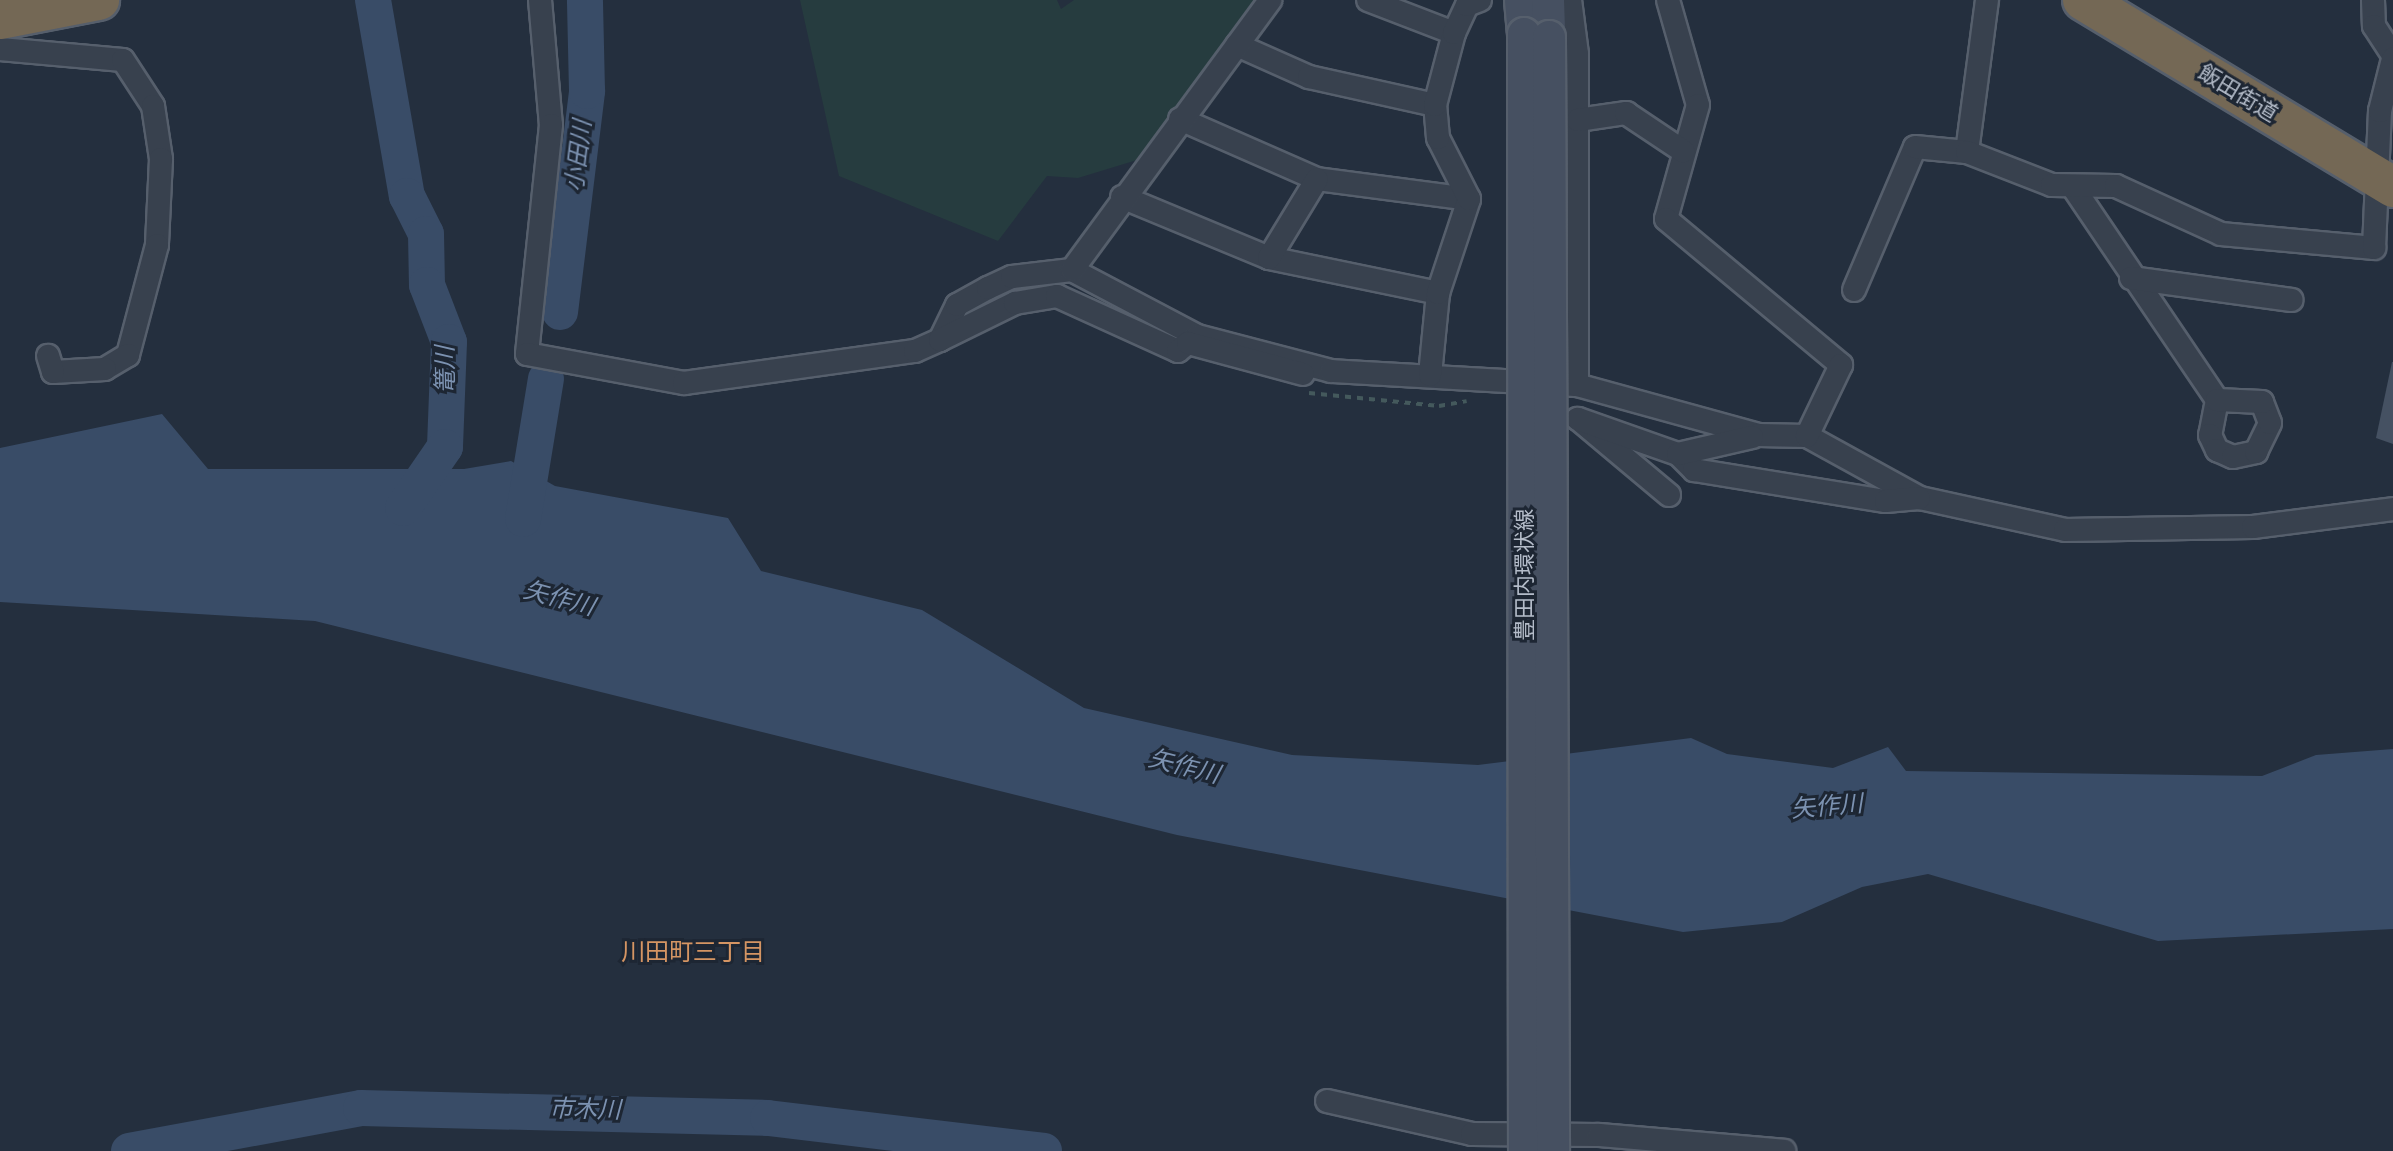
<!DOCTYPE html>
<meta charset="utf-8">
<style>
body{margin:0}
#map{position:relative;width:2393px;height:1151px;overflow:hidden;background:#242f3e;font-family:"Roboto Condensed","Noto Sans JP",sans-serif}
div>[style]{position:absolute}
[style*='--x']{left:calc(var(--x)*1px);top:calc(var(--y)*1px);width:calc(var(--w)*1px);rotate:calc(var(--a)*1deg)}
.green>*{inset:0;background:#263c3f}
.water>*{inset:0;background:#394c67}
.river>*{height:36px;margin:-18px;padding:0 18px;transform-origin:18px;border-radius:18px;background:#394c67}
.building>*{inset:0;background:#455162}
.path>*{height:4px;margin-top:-2px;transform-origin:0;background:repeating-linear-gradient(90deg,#44595c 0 6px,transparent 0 12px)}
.roads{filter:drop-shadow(2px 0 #565f6c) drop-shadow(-2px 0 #565f6c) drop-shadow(0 2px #565f6c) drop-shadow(0 -2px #565f6c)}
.street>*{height:22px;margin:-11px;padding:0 11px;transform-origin:11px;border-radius:11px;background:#38414e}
.secondary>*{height:32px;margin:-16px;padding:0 16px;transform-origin:16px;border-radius:16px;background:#465061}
.highway>*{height:40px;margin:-20px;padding:0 20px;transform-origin:20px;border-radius:20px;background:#746855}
.bridges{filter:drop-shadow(2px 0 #565f6c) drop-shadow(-2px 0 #565f6c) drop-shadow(0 2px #565f6c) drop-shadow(0 -2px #565f6c)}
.secondary-bridge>*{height:32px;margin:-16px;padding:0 16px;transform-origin:16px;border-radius:16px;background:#465061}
span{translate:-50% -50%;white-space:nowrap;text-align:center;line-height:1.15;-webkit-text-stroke:6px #1d2633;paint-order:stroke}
.street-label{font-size:22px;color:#b4bcc9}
.water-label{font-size:24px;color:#7c92b1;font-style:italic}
.neighbourhood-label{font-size:24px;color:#d59563}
</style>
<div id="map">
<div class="green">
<div style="clip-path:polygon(800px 0,1057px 0,1061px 9px,1074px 0,1257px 0,1137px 160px,1078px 178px,1047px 176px,998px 241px,839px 176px)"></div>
</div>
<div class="water">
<div style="clip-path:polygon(162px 414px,208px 469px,464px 469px,511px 461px,555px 486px,728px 518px,761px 571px,922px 610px,1084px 708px,1292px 755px,1478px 765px,1691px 738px,1727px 754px,1833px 768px,1888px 747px,1906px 771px,2262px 776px,2316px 755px,2393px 749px,2393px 929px,2158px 941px,1928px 874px,1862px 887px,1782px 922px,1683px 932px,1177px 835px,315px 621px,0 602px,0 448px)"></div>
</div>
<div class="river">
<div style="--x:373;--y:0;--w:199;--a:80.2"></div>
<div style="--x:407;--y:196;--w:42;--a:63.4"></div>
<div style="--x:426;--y:234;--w:51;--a:88.9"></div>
<div style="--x:427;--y:285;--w:61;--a:68.9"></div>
<div style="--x:449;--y:342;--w:105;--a:92.2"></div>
<div style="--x:445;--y:447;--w:74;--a:124.5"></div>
<div style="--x:560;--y:312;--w:223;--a:-83"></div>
<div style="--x:587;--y:91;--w:91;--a:-91.3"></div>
<div style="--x:523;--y:519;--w:142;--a:-80.7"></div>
<div style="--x:129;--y:1151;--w:236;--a:-10.5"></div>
<div style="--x:361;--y:1108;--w:407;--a:1.4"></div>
<div style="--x:768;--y:1118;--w:278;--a:6.8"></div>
</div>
<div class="building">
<div style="clip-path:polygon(2392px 362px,2393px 362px,2393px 444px,2376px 438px)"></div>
</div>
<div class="path">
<div style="--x:1309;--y:393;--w:131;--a:5.7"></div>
<div style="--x:1439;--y:406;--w:28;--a:-10"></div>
</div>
<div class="roads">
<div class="street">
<div style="--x:540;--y:0;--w:125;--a:85"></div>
<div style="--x:551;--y:125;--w:230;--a:96"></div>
<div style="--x:527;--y:354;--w:160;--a:10.5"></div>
<div style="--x:684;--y:383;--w:233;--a:-7.9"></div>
<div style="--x:915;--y:351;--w:27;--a:-24"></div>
<div style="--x:940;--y:340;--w:39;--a:-64"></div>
<div style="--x:957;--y:305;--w:35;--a:-29"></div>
<div style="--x:988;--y:288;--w:26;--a:-25"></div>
<div style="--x:1012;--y:277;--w:60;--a:-6.7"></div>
<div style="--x:1072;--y:270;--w:141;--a:27.8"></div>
<div style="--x:1197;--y:336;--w:138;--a:14.6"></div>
<div style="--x:1331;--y:371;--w:246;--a:3.3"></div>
<div style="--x:1577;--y:385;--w:188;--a:15.4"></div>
<div style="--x:1758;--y:435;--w:49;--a:1.2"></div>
<div style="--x:1807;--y:436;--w:129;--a:28.8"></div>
<div style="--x:1920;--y:498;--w:148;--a:12.4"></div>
<div style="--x:2065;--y:530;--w:188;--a:-0.9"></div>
<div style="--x:2253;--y:527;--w:141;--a:-7.3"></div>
<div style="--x:1368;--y:0;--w:92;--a:21"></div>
<div style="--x:1570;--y:0;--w:54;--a:82.6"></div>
<div style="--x:1577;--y:54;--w:331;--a:90"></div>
<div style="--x:1668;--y:0;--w:109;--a:74.1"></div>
<div style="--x:1698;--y:105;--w:118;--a:105.7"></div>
<div style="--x:1666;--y:219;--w:228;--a:39.8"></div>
<div style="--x:1841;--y:365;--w:79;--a:115.6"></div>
<div style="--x:2373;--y:0;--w:26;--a:88"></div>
<div style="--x:2374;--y:26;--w:35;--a:57"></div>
<div style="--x:1237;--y:45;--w:79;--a:24"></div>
<div style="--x:1309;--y:77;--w:129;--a:12.5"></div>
<div style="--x:0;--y:49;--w:123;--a:5.1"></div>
<div style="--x:123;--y:60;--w:55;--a:56.9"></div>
<div style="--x:153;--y:106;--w:54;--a:81.4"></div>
<div style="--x:161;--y:159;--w:86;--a:92.7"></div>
<div style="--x:157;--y:245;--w:114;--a:104.8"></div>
<div style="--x:128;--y:355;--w:27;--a:149"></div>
<div style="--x:105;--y:369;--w:52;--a:176.7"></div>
<div style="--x:53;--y:372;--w:17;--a:-107"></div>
<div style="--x:1180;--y:119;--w:150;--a:23.7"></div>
<div style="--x:1317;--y:179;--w:153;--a:7.5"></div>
<div style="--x:1578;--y:120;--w:49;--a:-8.3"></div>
<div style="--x:1626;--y:113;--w:69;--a:33.7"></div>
<div style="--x:1967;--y:152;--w:153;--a:-82.5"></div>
<div style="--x:2073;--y:187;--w:257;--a:55.9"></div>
<div style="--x:2217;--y:400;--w:36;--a:101"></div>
<div style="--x:2210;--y:435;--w:17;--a:65"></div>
<div style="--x:2217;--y:450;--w:17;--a:24"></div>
<div style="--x:2233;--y:457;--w:24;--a:-12"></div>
<div style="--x:2256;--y:452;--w:32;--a:-64"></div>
<div style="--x:2270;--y:423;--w:22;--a:-111"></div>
<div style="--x:2262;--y:402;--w:45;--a:-177.5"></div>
<div style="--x:1122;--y:197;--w:159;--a:22.5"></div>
<div style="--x:1269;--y:258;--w:173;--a:11.7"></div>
<div style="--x:1269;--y:258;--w:92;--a:-58.7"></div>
<div style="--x:1072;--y:270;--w:335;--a:-53.7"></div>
<div style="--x:2131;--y:278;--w:162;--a:7.8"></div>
<div style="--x:1854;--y:290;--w:155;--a:-66.9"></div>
<div style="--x:1915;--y:147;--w:52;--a:5.5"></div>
<div style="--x:1967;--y:152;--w:91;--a:21.2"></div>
<div style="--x:2052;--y:185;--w:64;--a:0.9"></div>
<div style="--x:2116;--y:186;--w:115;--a:24.6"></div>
<div style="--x:2221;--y:234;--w:154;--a:5.2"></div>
<div style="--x:2374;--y:248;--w:137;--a:-87.5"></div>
<div style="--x:2380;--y:111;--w:54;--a:-76"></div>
<div style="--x:940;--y:340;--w:84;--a:-26.3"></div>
<div style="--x:1015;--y:303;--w:43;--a:-9.5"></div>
<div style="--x:1057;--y:296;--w:133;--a:24.4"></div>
<div style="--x:1178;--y:351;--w:13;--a:-39"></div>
<div style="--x:1188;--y:343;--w:119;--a:15.1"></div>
<div style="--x:1430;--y:375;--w:82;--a:-84.4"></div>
<div style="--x:1438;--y:293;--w:99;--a:-71.7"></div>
<div style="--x:1469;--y:199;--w:68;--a:-116.9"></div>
<div style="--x:1438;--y:138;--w:33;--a:-95"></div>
<div style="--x:1435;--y:105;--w:74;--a:-75.2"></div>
<div style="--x:1454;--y:33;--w:31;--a:-65"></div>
<div style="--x:1467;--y:5;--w:14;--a:-21"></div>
<div style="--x:1678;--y:454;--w:23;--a:45"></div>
<div style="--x:1694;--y:470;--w:194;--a:9.2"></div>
<div style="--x:1886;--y:501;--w:33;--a:-5"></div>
<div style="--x:1669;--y:495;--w:119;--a:-140.1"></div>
<div style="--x:1578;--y:419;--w:106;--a:19.3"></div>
<div style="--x:1678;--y:454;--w:76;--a:-12.9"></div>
<div style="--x:1327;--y:1101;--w:149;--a:12.8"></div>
<div style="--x:1472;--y:1134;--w:127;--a:0.5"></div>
<div style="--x:1599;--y:1135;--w:186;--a:4.9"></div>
</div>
<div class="secondary">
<div style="--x:1521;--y:0;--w:34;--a:85"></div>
<div style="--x:1548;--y:0;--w:37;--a:88"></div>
</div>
<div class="highway">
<div style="--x:2083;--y:0;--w:362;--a:31.1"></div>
<div style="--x:0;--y:19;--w:101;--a:-10.9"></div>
</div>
</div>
<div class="bridges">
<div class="secondary-bridge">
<div style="--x:1524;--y:34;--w:1117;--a:89.95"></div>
<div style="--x:1549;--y:37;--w:1114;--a:89.79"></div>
</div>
</div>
<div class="street-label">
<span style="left:2238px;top:93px;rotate:31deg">飯田街道</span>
<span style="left:1525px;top:575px;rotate:-90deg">豊田内環状線</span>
</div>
<div class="water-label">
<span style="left:579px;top:156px;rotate:-83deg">小田川</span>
<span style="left:446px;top:370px;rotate:-91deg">篭川</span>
<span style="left:559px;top:599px;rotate:15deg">矢作川</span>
<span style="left:1184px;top:767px;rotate:14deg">矢作川</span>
<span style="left:1827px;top:807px;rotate:-5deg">矢作川</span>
<span style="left:585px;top:1110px;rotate:1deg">市木川</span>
</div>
<div class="neighbourhood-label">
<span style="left:693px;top:953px">川田町三丁目</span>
</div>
</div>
